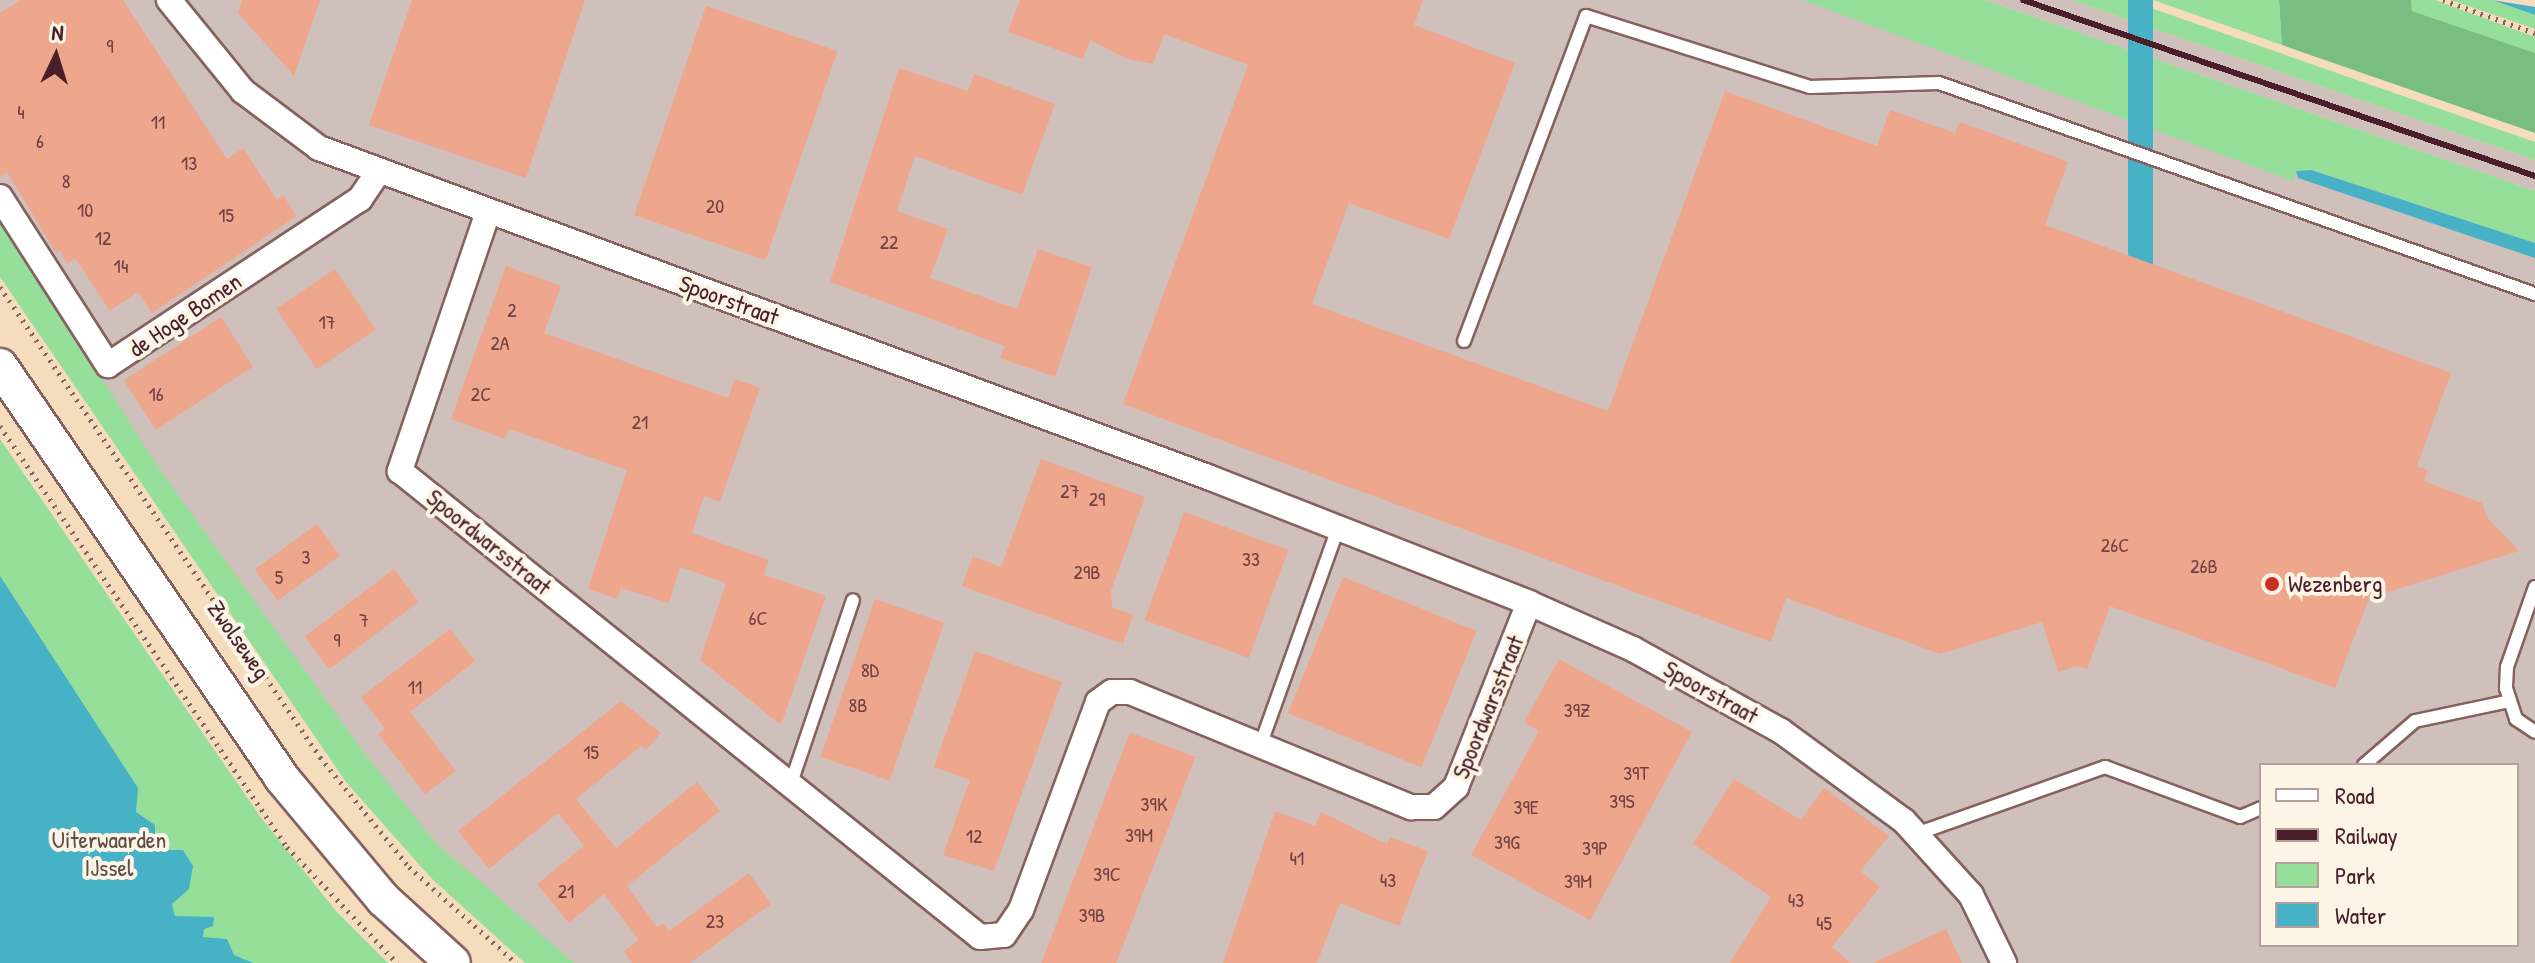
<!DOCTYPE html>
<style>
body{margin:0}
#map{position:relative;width:2535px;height:963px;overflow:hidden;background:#f4dcbd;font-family:"Patrick Hand",sans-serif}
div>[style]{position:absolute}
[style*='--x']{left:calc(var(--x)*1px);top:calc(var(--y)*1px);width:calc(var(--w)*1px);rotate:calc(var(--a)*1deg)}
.industrial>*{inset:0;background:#d0c0bc}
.green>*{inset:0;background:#95df9b}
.forest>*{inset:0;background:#78be83}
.water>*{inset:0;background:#47b2c5;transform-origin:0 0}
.building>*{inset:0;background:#eea68d;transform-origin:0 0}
.path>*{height:5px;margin-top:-2.5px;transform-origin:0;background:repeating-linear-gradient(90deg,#86615e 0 2px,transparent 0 8px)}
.roads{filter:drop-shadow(2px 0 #86615e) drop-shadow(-2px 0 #86615e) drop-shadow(0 2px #86615e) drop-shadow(0 -2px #86615e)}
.lane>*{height:12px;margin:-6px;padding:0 6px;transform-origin:6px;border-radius:6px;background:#fff}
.street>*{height:24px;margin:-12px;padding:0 12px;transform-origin:12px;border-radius:12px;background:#fff}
.secondary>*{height:34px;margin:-17px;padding:0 17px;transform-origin:17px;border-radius:17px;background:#fff}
.rail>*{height:6px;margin:-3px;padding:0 3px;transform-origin:3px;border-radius:3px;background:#4a1f2b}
.dots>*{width:22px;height:22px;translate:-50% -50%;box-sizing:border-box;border:4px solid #fcf5e5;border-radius:50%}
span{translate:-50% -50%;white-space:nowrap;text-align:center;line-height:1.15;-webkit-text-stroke:8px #fcf5e5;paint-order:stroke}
.number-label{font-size:20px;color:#734144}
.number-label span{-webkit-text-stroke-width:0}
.street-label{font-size:24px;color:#4a1f2b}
.poi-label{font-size:24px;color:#4a1f2b}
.left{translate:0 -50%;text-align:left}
.park-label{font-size:24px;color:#5d4f47}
.legend{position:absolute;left:2259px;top:763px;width:260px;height:184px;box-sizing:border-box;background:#fcf5e5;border:2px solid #b59f9b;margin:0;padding:10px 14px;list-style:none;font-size:24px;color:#4a1f2b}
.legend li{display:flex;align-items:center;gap:16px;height:40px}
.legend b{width:40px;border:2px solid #b59f9b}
.north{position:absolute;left:16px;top:16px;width:80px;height:80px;-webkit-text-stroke:6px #fcf5e5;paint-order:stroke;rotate:4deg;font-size:22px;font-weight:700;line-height:32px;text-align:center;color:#4a1f2b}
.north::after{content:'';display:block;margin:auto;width:28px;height:36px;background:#4a1f2b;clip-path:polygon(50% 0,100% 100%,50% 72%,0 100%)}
</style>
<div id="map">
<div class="industrial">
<div style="clip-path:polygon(evenodd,0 0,1907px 0,2535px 222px,2535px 963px,554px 963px,345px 756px,0 247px,0 0,2261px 765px,2517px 765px,2517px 945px,2261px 945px,2261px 765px)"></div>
<div style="clip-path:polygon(1985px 0,2071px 0,2535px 160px,2535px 191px)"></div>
</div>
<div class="green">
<div style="clip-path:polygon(1802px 0,1985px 0,2535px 191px,2535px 243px,2311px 170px,2296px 171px,2293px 181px)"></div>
<div style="clip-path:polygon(2071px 0,2128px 0,2535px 142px,2535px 160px)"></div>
<div style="clip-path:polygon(2153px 0,2279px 0,2282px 45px)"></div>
<div style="clip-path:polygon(2411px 0,2435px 0,2535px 37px,2535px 53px,2412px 11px)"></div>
<div style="clip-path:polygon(2451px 0,2492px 0,2535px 15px,2535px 29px)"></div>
<div style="clip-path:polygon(0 217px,158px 467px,365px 754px,436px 843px,574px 963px,525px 963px,431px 878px,346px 782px,0 277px)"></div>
<div style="clip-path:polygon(0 439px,262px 819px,336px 911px,388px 963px,0 963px)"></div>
</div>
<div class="forest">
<div style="clip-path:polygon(2279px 0,2411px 0,2412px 11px,2535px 53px,2535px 133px,2282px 45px)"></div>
</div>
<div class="water">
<div style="left:2128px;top:0;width:25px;height:431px"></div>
<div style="clip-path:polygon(2492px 0,2535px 7px,2535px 15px)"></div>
<div style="clip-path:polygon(2311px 170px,2535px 243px,2535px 258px,2298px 178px,2296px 171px)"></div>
<div style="clip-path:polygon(0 576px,138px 788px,136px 812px,155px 825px,155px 850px,183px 850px,193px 866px,189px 889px,172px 904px,175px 916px,214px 917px,213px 926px,204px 929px,203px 937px,227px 939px,234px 955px,253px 963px,0 963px)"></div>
</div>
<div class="building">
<div style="clip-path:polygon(20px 0,123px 0,227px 159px,243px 148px,277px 200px,283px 195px,297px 216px,152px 313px,138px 292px,110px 311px,75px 258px,67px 264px,60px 250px,56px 253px,7px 172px,0 177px,0 13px)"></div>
<div style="clip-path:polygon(242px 0,320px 0,294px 76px,238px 13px)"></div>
<div style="clip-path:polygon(412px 0,585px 0,526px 178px,369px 125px)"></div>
<div style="clip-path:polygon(1020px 0,1423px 0,1414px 25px,1515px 63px,1449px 239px,1349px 203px,1312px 304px,1608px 411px,1725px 91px,1877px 146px,1890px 110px,1955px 133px,1960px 122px,2056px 157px,2068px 162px,2045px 225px,2451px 373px,2417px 466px,2428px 470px,2424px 481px,2482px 503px,2487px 517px,2519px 551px,2369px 598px,2335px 688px,2110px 606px,2087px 669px,2077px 666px,2058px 672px,2042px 622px,1940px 654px,1786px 598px,1771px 642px,1123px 404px,1248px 65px,1164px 34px,1153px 64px,1127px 59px,1090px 40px,1083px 59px,1008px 32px)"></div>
<div style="left:706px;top:6px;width:139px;height:221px;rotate:19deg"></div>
<div style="clip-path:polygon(899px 68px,968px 91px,974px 74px,1055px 104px,1022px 195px,915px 156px,897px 211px,948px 229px,930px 278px,1017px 309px,1038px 249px,1092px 267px,1055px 377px,1000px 358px,1005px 346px,830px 282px)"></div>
<div style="clip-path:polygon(506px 266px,561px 286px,544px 333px,728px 398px,735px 379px,760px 388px,720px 502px,704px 496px,692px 533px,769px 560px,764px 575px,826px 596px,781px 725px,700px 660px,726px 583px,680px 567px,669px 603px,621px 588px,617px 599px,588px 589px,627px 470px,509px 429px,505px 439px,451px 419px)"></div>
<div style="left:335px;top:269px;width:73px;height:71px;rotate:56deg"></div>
<div style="left:221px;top:317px;width:59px;height:116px;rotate:57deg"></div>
<div style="clip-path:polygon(1041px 459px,1145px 497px,1111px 591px,1112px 607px,1133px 615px,1123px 644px,962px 586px,973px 556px,1001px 567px)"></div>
<div style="left:1184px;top:512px;width:111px;height:115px;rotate:20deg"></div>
<div style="left:317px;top:524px;width:39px;height:77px;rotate:54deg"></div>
<div style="left:394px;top:569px;width:41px;height:112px;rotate:53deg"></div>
<div style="left:1343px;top:577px;width:144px;height:147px;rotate:22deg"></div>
<div style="left:875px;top:599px;width:73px;height:167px;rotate:19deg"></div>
<div style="clip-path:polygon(450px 629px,475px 661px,410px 712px,456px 771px,425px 794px,378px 734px,385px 729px,361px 697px)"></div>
<div style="clip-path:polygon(975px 651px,1062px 682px,994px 871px,943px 855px,970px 780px,934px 767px)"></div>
<div style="clip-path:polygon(1559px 659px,1692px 732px,1590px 920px,1471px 855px,1539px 731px,1524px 722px)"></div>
<div style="clip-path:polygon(621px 701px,661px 733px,646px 750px,641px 746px,576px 799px,616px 848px,697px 782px,720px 811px,627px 886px,657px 927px,663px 923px,669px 931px,749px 873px,771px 904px,690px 963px,632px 963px,624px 951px,639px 940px,604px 894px,569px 923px,537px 884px,584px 846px,558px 813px,489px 869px,458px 831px)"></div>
<div style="left:1130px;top:732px;width:70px;height:248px;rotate:21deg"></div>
<div style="clip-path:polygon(1734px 779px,1801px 820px,1824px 788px,1889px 836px,1860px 871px,1880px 887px,1832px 947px,1851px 963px,1730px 963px,1771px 897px,1693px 844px)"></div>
<div style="clip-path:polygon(1275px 811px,1315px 826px,1321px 812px,1387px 844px,1390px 837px,1428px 851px,1399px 926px,1340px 903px,1317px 963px,1223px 963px)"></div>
<div style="clip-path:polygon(1946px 929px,1962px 963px,1873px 963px)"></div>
</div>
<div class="path">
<div style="--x:2443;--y:0;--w:98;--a:19.7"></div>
<div style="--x:0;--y:287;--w:569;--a:55.75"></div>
<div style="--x:320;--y:757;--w:141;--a:51"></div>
<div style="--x:409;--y:867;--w:144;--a:41.9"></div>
<div style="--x:0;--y:426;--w:510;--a:55.72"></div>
<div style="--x:287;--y:847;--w:160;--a:46.5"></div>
</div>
<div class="roads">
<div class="lane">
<div style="--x:1464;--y:341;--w:347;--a:-69.4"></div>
<div style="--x:1586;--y:16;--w:235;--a:17.6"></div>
<div style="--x:1810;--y:87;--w:129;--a:-1.8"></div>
<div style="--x:1939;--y:83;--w:632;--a:19.5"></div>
<div style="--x:2535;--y:587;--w:85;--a:109.3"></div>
<div style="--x:2507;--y:667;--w:21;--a:93"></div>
<div style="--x:2506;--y:688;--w:33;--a:72"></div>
<div style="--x:2516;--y:719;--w:23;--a:34"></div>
<div style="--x:1260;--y:746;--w:232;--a:-70.3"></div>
<div style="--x:2364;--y:765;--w:67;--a:-40.8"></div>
<div style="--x:2415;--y:721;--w:97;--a:-11.9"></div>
<div style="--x:790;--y:786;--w:196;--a:-71.3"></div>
<div style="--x:1916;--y:834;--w:201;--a:-19.5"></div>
<div style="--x:2105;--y:767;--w:144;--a:20.3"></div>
<div style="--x:2240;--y:817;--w:23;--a:-23"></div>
</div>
<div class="street">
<div style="--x:169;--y:0;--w:117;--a:50.9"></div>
<div style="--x:243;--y:91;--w:95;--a:36.9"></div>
<div style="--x:319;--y:148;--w:948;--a:20.31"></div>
<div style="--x:1208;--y:477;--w:345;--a:21.4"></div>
<div style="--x:1529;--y:603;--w:114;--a:23.9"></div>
<div style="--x:1633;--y:649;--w:169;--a:29"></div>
<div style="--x:1781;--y:731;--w:152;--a:36.2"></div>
<div style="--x:1904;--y:821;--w:100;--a:47.8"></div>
<div style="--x:1971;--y:895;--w:76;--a:64.1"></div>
<div style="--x:0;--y:197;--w:200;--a:57.3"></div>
<div style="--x:108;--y:365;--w:302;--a:-33.4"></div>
<div style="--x:360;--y:199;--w:32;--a:-56"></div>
<div style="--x:488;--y:212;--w:274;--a:108.8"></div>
<div style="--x:400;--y:471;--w:744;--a:38.78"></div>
<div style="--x:980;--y:937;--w:24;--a:-5"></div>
<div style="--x:1004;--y:935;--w:30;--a:-56"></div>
<div style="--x:1021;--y:910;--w:222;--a:-69.7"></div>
<div style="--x:1098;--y:702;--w:17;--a:-36"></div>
<div style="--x:1112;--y:692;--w:18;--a:0"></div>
<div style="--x:1130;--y:692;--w:304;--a:22.3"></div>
<div style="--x:1411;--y:807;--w:23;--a:0"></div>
<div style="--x:1434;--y:807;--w:30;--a:-42"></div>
<div style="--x:1456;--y:787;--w:198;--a:-68.4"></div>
</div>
<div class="secondary">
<div style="--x:0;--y:366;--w:498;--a:55.6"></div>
<div style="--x:281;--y:777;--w:160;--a:50.1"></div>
<div style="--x:384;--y:900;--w:93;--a:42.4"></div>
</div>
</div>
<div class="rail">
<div style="--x:2023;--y:0;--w:541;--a:18.97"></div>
</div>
<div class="dots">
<div style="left:2272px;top:584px;background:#c8321e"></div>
</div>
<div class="number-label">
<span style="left:110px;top:45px">9</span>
<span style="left:21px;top:111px">4</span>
<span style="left:158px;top:121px">11</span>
<span style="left:40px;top:140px">6</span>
<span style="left:189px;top:162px">13</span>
<span style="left:66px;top:180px">8</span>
<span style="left:715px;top:205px">20</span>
<span style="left:85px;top:209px">10</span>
<span style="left:226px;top:214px">15</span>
<span style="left:103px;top:237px">12</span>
<span style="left:889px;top:241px">22</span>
<span style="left:121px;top:265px">14</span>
<span style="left:512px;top:309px">2</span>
<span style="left:327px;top:321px">17</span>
<span style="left:500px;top:342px">2A</span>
<span style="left:156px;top:393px">16</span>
<span style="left:481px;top:393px">2C</span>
<span style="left:640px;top:421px">21</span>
<span style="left:1070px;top:490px">27</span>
<span style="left:1097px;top:498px">29</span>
<span style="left:2115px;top:544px">26C</span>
<span style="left:306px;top:556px">3</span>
<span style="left:1251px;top:558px">33</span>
<span style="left:2204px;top:565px">26B</span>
<span style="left:1087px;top:571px">29B</span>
<span style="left:279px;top:576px">5</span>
<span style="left:758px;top:617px">6C</span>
<span style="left:364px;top:619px">7</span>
<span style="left:337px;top:639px">9</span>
<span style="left:870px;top:669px">8D</span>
<span style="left:415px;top:686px">11</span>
<span style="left:858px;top:704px">8B</span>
<span style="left:1577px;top:709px">39Z</span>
<span style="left:591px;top:751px">15</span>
<span style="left:1636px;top:772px">39T</span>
<span style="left:1622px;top:800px">39S</span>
<span style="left:1154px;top:803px">39K</span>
<span style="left:1526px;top:806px">39E</span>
<span style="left:1139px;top:834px">39M</span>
<span style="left:974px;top:835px">12</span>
<span style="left:1507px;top:841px">39G</span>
<span style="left:1595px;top:847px">39P</span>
<span style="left:1297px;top:857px">41</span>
<span style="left:1107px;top:873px">39C</span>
<span style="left:1388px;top:879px">43</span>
<span style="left:1578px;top:880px">39M</span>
<span style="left:566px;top:890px">21</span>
<span style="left:1796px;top:899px">43</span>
<span style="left:1092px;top:914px">39B</span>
<span style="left:715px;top:920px">23</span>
<span style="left:1824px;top:922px">45</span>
</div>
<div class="street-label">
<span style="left:729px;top:300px;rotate:20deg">Spoorstraat</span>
<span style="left:185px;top:315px;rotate:-34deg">de Hoge Bomen</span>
<span style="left:489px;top:542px;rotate:39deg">Spoordwarsstraat</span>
<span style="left:239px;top:640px;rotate:55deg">Zwolseweg</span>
<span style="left:1711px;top:692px;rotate:29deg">Spoorstraat</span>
<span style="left:1488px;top:707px;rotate:-68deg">Spoordwarsstraat</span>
</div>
<div class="poi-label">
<span class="left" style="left:2288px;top:584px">Wezenberg</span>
</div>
<div class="park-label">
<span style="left:109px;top:854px">Uiterwaarden<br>IJssel</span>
</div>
<ul class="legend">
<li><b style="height:10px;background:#fff"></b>Road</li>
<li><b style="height:10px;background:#4a1f2b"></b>Railway</li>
<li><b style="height:22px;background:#95df9b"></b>Park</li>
<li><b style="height:22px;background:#47b2c5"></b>Water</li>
</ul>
<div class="north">N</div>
</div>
